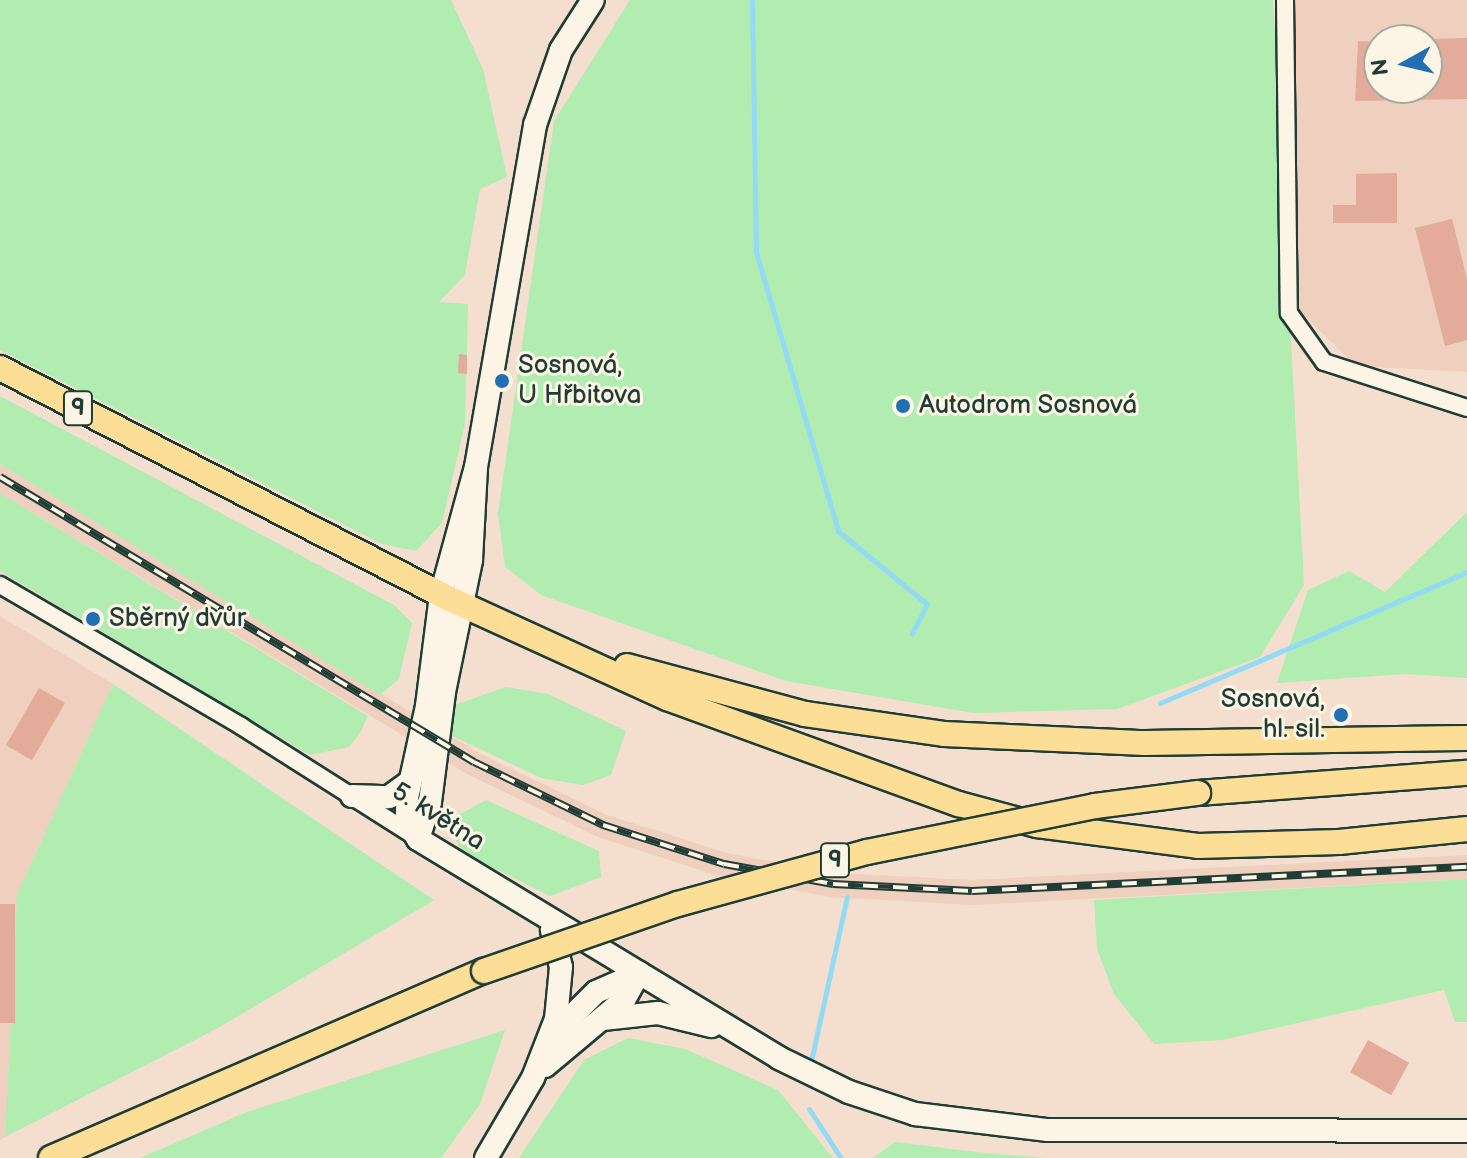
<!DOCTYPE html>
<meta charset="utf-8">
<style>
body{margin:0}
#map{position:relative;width:1467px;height:1158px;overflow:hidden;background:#f4dfce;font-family:"Balsamiq Sans",sans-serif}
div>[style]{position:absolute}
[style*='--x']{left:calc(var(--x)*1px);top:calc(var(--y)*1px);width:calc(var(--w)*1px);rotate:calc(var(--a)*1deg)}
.built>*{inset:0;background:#efcfbe}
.green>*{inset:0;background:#b1ecb1}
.stream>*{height:5px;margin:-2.5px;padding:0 2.5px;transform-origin:2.5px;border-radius:2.5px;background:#93dbf5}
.building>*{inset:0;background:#e3ab9a;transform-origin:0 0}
.roads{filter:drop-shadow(2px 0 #1f3d34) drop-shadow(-2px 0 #1f3d34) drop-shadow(0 2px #1f3d34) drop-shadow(0 -2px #1f3d34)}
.street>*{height:16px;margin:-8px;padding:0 8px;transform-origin:8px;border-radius:8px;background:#fcf5e5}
.secondary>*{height:22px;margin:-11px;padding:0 11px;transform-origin:11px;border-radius:11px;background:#fcf5e5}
.primary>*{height:24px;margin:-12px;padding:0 12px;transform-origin:12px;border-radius:12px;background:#fdde96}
.rail>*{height:8px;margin-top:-4px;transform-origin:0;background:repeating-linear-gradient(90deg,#fcf5e5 0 15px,#1f3d34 0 30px);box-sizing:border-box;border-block:2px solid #1f3d34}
.bridges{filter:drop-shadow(2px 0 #1f3d34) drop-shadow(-2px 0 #1f3d34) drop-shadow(0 2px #1f3d34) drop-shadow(0 -2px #1f3d34)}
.primary-bridge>*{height:24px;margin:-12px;padding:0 12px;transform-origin:12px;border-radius:12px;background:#fdde96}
.dots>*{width:22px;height:22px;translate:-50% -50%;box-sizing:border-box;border:4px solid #fcf5e5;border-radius:50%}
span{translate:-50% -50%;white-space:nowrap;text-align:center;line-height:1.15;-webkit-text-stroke:6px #fcf5e5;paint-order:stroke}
.shield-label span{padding:2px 6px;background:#fcf5e5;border:2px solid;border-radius:6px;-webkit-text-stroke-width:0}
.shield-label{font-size:24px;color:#1f3d34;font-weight:700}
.poi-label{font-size:26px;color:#1f3d34}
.left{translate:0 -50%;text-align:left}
.right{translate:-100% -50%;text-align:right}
.street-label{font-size:26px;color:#1f3d34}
.north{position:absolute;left:1363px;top:24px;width:80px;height:80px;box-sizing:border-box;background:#fcf5e5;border:2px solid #a4ab9e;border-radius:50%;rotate:262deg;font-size:22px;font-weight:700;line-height:32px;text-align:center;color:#1f3d34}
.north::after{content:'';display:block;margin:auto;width:28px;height:36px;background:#1f6fb2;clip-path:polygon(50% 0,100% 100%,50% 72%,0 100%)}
</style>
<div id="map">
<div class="built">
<div style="clip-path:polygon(evenodd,1293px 0,1467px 0,1467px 372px,1356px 366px,1299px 310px,1293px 0,1379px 40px,1427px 40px,1427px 88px,1379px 88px,1379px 40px)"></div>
<div style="clip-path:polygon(0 464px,479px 753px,607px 815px,727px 853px,834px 873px,972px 880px,1467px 855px,1467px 879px,973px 905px,831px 897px,721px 877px,598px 837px,467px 774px,0 493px)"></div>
<div style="clip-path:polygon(0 616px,113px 684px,17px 894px,5px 1137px,0 1140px)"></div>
</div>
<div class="green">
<div style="clip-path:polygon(0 0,451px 0,483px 69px,507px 177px,480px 189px,465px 275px,439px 302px,468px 304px,465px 424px,442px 523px,416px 551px,382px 544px,0 350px)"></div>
<div style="clip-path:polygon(630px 0,1273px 0,1304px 585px,1260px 657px,1117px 709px,973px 713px,786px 681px,541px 595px,505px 567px,498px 514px,554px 121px)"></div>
<div style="clip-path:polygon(0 396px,394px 605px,412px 623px,399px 679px,380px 695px,0 464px)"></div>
<div style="clip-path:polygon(0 493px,368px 716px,360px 733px,349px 747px,310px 755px,0 571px)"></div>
<div style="clip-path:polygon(1467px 512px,1467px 678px,1405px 674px,1277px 683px,1308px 590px,1349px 571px,1385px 592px)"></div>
<div style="clip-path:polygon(113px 684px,434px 900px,218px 1028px,5px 1137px,17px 894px)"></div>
<div style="clip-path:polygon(506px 687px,548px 694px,626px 731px,611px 775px,583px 785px,541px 778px,442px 731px,449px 707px)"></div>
<div style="clip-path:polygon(486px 800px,599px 851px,601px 877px,550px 896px,464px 853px,455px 839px,453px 818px)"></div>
<div style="clip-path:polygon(1467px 879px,1467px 1022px,1455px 1022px,1444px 990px,1222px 1040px,1154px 1044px,1114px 994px,1097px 949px,1094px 900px)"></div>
<div style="clip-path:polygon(505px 1030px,480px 1104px,441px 1158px,140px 1158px,247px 1112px)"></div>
<div style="clip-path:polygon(628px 1038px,685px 1049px,778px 1090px,833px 1158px,519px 1158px,584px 1060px)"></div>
<div style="clip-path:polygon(895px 1142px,984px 1153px,1046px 1158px,873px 1158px)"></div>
</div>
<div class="stream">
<div style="--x:752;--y:0;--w:252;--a:89.1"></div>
<div style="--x:756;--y:252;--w:291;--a:73.6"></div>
<div style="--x:838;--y:531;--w:115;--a:39.4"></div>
<div style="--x:927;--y:604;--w:33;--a:117"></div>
<div style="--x:1160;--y:703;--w:334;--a:-23.1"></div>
<div style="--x:812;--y:1057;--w:164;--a:-77.7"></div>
<div style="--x:809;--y:1109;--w:59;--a:56.9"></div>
</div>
<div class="building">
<div style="clip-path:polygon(1467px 38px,1467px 99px,1355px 101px,1358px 41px,1379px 42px,1379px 88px,1427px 88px,1427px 39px)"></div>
<div style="clip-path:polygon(1397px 173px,1397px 223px,1333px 223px,1333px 205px,1356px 205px,1356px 174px)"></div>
<div style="clip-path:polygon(1452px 219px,1467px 279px,1467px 340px,1445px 346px,1415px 228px)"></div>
<div style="clip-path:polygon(459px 354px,467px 355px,467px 374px,458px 373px)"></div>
<div style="left:39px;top:688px;width:30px;height:66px;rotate:30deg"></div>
<div style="left:0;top:904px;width:15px;height:119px"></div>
<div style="left:1368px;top:1040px;width:47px;height:37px;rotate:29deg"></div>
</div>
<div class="roads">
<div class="street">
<div style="--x:1285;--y:0;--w:313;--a:89.3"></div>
<div style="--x:1289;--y:313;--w:60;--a:54.5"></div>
<div style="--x:1324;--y:362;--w:150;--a:17.8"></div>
<div style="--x:0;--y:585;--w:279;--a:30.3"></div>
<div style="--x:241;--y:726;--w:201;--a:32.4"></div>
</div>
<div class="secondary">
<div style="--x:476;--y:467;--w:133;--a:105.3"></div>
<div style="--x:441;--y:595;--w:112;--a:97.2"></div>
<div style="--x:427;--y:706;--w:94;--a:102.3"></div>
<div style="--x:407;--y:798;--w:24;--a:90"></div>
<div style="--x:407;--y:822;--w:20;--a:57"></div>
<div style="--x:418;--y:839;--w:422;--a:31.2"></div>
<div style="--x:779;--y:1058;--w:78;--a:25.9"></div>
<div style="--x:849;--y:1092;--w:70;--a:18.4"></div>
<div style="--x:915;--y:1114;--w:134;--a:6.9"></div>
<div style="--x:1048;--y:1130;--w:419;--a:0.1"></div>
<div style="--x:352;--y:796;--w:37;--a:2"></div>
<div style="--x:389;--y:797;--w:26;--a:-36"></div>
<div style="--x:418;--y:839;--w:39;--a:-72"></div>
<div style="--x:430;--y:802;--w:111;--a:-82.7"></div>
<div style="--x:444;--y:692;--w:135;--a:-78.4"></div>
<div style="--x:471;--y:560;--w:93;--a:-86.9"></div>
<div style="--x:476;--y:467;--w:347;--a:-80.2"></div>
<div style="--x:535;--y:125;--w:79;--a:-70.9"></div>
<div style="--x:561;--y:50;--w:59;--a:-57.4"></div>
<div style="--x:603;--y:1019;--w:55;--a:-6.2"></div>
<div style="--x:658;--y:1013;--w:55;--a:13.8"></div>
<div style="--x:554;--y:1034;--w:59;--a:-45"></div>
<div style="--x:596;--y:992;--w:47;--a:-23.8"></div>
<div style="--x:545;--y:1066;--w:103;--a:-39.9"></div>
<div style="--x:624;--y:1000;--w:31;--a:-61"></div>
<div style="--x:486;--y:1158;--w:93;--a:-59.6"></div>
<div style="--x:533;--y:1078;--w:63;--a:-68.7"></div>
<div style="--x:556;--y:1019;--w:52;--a:-84.5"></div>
<div style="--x:561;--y:967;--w:38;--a:-104"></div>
</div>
<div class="primary">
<div style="--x:0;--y:368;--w:496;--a:27.2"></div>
<div style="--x:441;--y:595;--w:248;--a:24.5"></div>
<div style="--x:667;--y:698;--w:311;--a:20"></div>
<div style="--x:959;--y:804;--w:81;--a:15.1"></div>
<div style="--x:1037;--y:825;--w:162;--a:7.4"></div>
<div style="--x:1198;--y:846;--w:141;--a:-1.6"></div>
<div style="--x:1339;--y:842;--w:129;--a:-5.8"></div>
<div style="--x:627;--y:666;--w:184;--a:15.1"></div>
<div style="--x:805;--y:714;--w:140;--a:8.2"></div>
<div style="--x:944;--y:734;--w:201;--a:2.6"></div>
<div style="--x:1145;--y:743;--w:322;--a:-0.9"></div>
<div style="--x:1198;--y:793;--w:270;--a:-4.3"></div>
<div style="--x:51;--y:1158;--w:472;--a:-23.4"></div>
</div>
</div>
<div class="rail">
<div style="--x:0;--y:477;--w:553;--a:31.02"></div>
<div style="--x:474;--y:762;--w:144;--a:26"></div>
<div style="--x:603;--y:825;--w:127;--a:17.9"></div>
<div style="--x:724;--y:864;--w:111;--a:10.4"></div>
<div style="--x:833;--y:884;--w:139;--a:2.9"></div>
<div style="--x:972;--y:891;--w:496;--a:-2.8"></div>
</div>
<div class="bridges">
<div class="primary-bridge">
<div style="--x:484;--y:971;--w:205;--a:-19.1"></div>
<div style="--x:678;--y:904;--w:196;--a:-15.4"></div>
<div style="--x:867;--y:852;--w:233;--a:-11.4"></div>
<div style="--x:1095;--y:806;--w:104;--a:-7.2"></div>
</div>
</div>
<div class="dots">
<div style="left:502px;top:381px;background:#1f6fb2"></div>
<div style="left:903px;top:406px;background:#1f6fb2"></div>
<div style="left:93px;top:619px;background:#1f6fb2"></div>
<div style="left:1341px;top:715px;background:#1f6fb2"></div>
</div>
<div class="shield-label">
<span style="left:78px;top:408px">9</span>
<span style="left:835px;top:860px">9</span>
</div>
<div class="poi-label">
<span class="left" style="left:518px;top:381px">Sosnová,<br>U Hřbitova</span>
<span class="left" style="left:919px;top:406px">Autodrom Sosnová</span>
<span class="left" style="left:109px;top:619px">Sběrný dvůr</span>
<span class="right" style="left:1325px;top:715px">Sosnová,<br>hl. sil.</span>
</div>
<div class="street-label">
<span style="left:438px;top:817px;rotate:32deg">5. května</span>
</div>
<div class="north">N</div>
</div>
